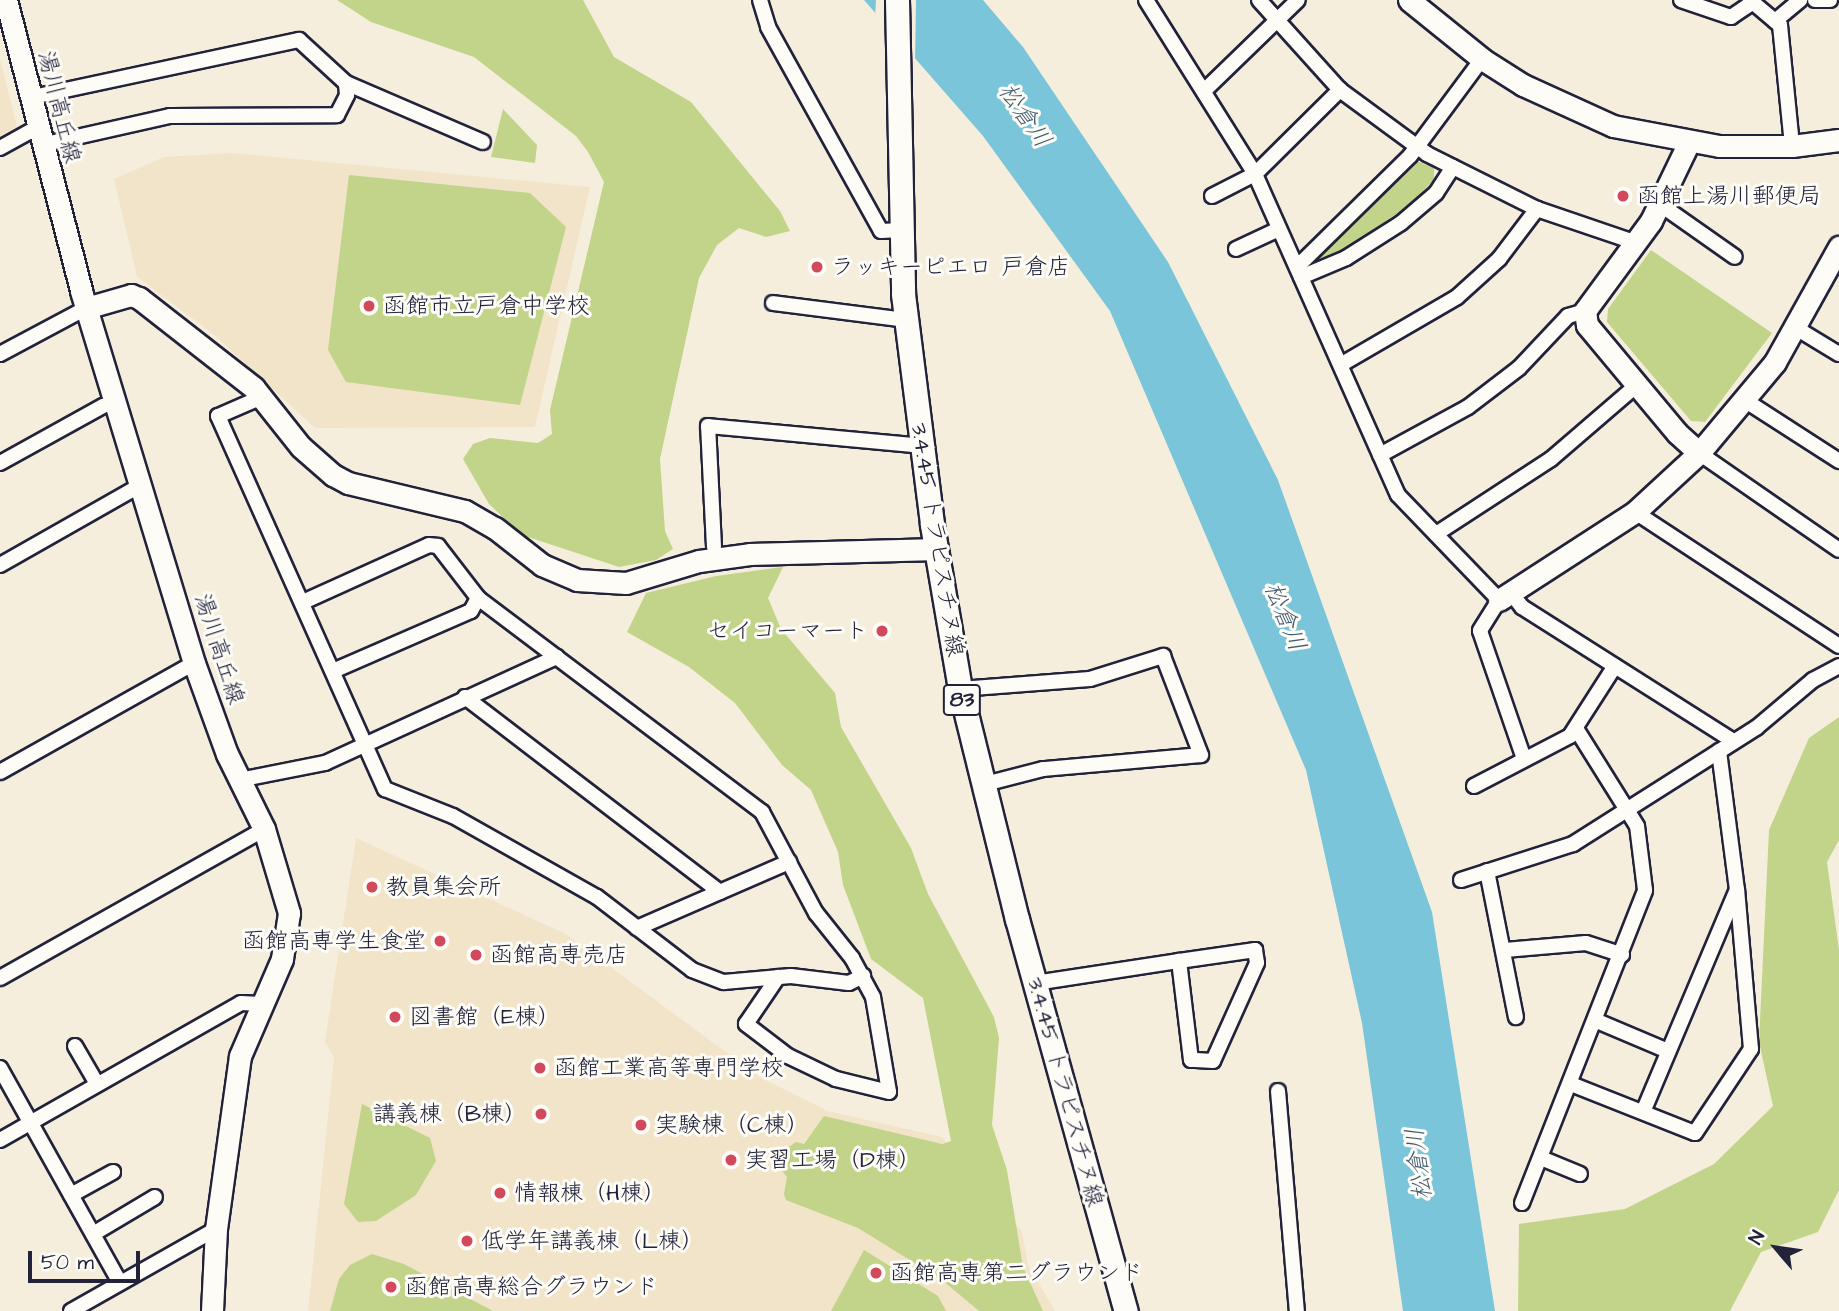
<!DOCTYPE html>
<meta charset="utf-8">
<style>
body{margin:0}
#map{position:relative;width:1839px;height:1311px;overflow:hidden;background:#f6eedc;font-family:"Architects Daughter","Klee One",sans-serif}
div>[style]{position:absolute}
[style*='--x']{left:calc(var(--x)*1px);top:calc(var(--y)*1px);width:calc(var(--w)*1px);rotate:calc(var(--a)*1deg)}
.built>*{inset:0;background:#f2e4c9}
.green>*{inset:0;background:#c1d489}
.water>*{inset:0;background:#7ac5da}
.pier>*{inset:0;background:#f6eedc}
.roads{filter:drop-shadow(2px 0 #22223b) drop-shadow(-2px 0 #22223b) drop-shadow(0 2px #22223b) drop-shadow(0 -2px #22223b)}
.street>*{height:14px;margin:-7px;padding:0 7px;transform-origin:7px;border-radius:7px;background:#fdfcf7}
.secondary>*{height:21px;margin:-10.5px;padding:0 10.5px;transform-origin:10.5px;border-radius:10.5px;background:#fdfcf7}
.primary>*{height:23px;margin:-11.5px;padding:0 11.5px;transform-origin:11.5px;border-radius:11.5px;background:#fdfcf7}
.dots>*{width:19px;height:19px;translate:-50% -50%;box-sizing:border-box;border:4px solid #fdfcf7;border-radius:50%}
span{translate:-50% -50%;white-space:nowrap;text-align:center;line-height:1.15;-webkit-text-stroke:6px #fdfcf7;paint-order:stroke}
.shield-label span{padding:2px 5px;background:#fdfcf7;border:2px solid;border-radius:5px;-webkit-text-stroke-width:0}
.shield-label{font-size:21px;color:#22223b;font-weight:700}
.street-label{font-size:23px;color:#22223b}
.poi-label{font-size:23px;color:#22223b}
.left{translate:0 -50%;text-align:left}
.right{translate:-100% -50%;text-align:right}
.water-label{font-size:24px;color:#415b73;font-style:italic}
.north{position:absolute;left:1741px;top:1213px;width:70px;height:70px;-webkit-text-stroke:5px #fdfcf7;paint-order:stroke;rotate:299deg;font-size:19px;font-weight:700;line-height:28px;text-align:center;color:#22223b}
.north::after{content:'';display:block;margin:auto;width:24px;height:32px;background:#22223b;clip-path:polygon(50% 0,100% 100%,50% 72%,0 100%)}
.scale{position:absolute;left:28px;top:1251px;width:112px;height:32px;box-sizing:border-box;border:4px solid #22223b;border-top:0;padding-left:9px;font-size:21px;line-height:24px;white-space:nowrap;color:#22223b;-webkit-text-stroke:5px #fdfcf7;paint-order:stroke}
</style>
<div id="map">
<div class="built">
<div style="clip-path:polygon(0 59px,17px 127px,0 136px)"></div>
<div style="clip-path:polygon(232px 153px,590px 187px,535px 427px,315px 428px,213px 334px,137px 277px,114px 179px,164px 157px)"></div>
<div style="clip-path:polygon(356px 838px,566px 934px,761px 1078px,828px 1111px,942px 1137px,1022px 1231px,1028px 1265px,1055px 1311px,308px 1311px,334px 1058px,325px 1041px)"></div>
</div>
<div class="green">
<div style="clip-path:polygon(337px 0,583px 0,614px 57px,691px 102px,780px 211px,790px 231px,766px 237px,739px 228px,717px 245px,699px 278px,660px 459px,665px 531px,673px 549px,656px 560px,619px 567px,522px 535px,489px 504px,463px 459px,473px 444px,490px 438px,538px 443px,552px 434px,550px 410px,604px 182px,588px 152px,576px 136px,474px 57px,371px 22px)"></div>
<div style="clip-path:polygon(503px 109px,537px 145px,535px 163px,491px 157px)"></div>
<div style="clip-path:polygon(1417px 161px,1434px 168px,1434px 179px,1415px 201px,1345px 249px,1318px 259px)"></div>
<div style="clip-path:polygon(349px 175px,530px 193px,566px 227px,520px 405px,346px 382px,328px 350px)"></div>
<div style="clip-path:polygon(1651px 250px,1772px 333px,1705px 422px,1691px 421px,1607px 322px,1608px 309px)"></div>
<div style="clip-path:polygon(783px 567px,768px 598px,781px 629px,835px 693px,841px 727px,911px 848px,928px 894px,994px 1017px,999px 1038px,992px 1125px,1007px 1170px,1023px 1267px,1043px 1311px,979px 1311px,942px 1280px,858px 1228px,786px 1200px,784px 1194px,787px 1177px,777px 1164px,783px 1151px,796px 1142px,804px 1144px,824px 1116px,942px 1144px,951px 1141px,923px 998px,871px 959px,843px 885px,838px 852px,811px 790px,782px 765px,735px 703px,689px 667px,627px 632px,646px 593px,716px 576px)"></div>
<div style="clip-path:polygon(1839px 717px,1839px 840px,1827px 862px,1839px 950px,1839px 1190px,1818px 1232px,1761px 1252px,1730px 1311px,1518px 1311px,1519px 1224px,1625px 1209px,1714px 1164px,1773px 1106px,1759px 1042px,1769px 830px,1809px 738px)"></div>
<div style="clip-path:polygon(362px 1104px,430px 1138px,436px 1161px,416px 1195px,376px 1221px,358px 1222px,344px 1204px)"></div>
<div style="clip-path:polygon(864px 1250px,938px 1296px,946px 1311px,831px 1311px)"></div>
<div style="clip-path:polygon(372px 1254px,404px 1264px,493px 1311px,330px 1311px,339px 1279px,350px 1265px)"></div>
</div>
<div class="water">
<div style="clip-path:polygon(864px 0,983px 0,1023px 47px,1168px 262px,1278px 480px,1432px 912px,1495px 1311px,1403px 1311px,1362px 1023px,1306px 770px,1110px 311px,983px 136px)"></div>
</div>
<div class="pier">
<div style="clip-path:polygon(876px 0,916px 0,915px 63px,875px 18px)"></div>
</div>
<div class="roads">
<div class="street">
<div style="--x:760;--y:0;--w:28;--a:73"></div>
<div style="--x:768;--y:27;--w:233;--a:61"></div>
<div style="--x:881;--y:231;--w:21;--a:-3"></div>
<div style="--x:1146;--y:0;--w:205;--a:57.9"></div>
<div style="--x:1255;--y:174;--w:351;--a:66"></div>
<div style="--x:1398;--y:495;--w:146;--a:46.1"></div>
<div style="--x:1499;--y:600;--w:36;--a:122"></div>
<div style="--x:1480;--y:631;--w:135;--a:71"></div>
<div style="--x:1259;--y:0;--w:121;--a:48"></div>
<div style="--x:1340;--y:90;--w:108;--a:36.3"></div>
<div style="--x:1427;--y:154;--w:123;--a:26.6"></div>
<div style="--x:1537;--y:209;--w:106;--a:18.8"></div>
<div style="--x:1681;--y:0;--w:53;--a:18.8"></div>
<div style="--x:1731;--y:17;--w:27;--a:-34"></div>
<div style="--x:1750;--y:0;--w:39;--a:40"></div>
<div style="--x:1780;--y:25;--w:122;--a:84.3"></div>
<div style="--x:1815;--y:0;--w:15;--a:0"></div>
<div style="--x:1775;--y:21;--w:33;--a:-40"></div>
<div style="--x:1205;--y:90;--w:129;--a:-44.1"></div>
<div style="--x:42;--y:95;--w:263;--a:-12.1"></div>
<div style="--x:299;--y:40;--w:64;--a:42.5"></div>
<div style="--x:346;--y:83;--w:149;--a:23.3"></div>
<div style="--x:41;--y:145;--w:132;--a:-12.7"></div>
<div style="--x:170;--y:116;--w:167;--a:-0.3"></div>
<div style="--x:337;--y:115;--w:22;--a:-63"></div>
<div style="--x:347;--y:95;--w:12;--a:-95"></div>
<div style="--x:0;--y:148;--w:41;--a:-29.1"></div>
<div style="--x:1212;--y:196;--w:48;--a:-27.1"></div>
<div style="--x:1255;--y:174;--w:120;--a:-44.7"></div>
<div style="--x:1661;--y:205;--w:90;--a:35.1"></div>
<div style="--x:1236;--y:249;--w:47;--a:-24.9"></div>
<div style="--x:1297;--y:267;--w:158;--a:-44.5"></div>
<div style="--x:1410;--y:156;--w:121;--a:-53.4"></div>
<div style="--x:1301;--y:277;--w:49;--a:-22.9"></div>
<div style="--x:1346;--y:258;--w:65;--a:-32.5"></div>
<div style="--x:1401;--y:223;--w:46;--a:-40.6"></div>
<div style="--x:1436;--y:193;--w:31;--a:-57"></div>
<div style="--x:773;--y:303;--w:134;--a:7.3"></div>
<div style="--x:1796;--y:328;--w:50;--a:31.2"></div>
<div style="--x:0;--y:354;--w:98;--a:-28.1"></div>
<div style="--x:1342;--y:364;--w:133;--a:-30.2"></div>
<div style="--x:1457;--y:297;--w:57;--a:-42.1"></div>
<div style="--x:1499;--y:259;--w:63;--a:-52.8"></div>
<div style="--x:262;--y:397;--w:48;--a:156.6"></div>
<div style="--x:218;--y:416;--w:409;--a:65.9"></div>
<div style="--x:385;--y:789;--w:73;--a:21.7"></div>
<div style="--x:453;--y:816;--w:165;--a:29.4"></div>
<div style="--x:597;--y:897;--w:120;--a:37.5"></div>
<div style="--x:692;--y:970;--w:34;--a:21"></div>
<div style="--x:724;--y:982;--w:67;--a:-5.1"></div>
<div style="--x:791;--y:976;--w:58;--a:6.9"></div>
<div style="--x:849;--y:983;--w:16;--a:-27"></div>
<div style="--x:1746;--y:401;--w:111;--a:32.8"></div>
<div style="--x:1699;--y:453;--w:170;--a:34.7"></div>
<div style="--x:1380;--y:455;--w:100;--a:-28.6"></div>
<div style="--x:1468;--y:407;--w:64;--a:-37.4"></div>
<div style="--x:1519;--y:368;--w:71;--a:-46.7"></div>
<div style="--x:1568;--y:316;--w:18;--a:-16"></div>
<div style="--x:0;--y:463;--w:118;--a:-29"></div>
<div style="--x:1635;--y:512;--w:244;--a:33.3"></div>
<div style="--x:1436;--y:534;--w:137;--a:-33.1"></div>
<div style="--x:1551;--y:459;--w:113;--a:-40.7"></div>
<div style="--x:714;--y:547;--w:121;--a:-92.8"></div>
<div style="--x:708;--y:426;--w:215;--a:5.3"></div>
<div style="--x:0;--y:565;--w:162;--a:-29.6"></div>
<div style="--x:1511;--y:593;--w:18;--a:52"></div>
<div style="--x:1522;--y:607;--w:250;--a:32.4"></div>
<div style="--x:303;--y:602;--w:138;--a:-24.3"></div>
<div style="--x:429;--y:545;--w:9;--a:6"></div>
<div style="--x:438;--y:546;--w:66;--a:52.4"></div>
<div style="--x:478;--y:598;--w:356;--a:37"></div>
<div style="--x:762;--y:812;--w:115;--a:61.9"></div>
<div style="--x:816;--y:913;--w:58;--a:51.3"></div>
<div style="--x:852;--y:958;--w:44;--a:61.7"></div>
<div style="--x:873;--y:997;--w:96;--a:80.4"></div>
<div style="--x:889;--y:1092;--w:55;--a:-166.2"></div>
<div style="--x:836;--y:1079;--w:53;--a:-154.4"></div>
<div style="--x:788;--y:1056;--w:53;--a:-142.7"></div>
<div style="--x:746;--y:1024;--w:57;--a:-55.8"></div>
<div style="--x:333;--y:671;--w:150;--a:-23.5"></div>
<div style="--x:471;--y:611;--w:15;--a:-62"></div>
<div style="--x:960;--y:689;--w:130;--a:-4.4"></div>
<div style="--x:1090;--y:679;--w:77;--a:-17.5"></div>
<div style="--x:1163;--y:656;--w:106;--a:69"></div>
<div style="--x:1201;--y:755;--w:159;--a:174.9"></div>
<div style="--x:1043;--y:769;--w:64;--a:165.5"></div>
<div style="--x:465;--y:697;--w:321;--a:37.4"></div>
<div style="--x:0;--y:772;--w:223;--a:-29.3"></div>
<div style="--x:239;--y:780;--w:88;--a:-11.2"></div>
<div style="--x:325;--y:763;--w:255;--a:-24.6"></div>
<div style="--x:1474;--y:786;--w:108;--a:-27.5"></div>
<div style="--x:1570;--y:736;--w:83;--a:-57.3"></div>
<div style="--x:1487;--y:871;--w:149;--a:78.8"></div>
<div style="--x:1461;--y:880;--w:118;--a:-17.8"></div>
<div style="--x:1573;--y:844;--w:217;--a:-32.4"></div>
<div style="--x:1756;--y:728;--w:75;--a:-40.1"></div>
<div style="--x:1813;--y:680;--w:30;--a:-28"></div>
<div style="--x:637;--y:928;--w:166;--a:-23.5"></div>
<div style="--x:1505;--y:950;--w:81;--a:-4.9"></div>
<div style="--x:1586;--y:943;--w:38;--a:18"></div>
<div style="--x:0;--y:978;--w:303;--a:-29.4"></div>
<div style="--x:1035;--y:983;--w:146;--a:-8.7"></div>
<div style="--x:1179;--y:961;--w:77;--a:-8.2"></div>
<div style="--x:1255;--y:950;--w:13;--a:81"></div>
<div style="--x:1257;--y:963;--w:107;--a:114.2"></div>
<div style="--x:1213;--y:1061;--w:22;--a:-177"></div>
<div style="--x:1191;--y:1060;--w:100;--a:-96.9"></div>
<div style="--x:1597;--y:1021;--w:77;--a:22.9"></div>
<div style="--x:75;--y:1046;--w:44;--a:59.9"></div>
<div style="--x:0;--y:1068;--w:246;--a:60.8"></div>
<div style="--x:1571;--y:1084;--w:133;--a:21.6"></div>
<div style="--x:1695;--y:1133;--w:101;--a:-56.3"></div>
<div style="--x:1751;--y:1049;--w:160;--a:-95"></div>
<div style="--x:1278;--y:1091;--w:221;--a:85.1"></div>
<div style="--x:1643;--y:1112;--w:241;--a:-67.1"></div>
<div style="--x:1737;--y:890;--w:140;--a:-97.4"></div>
<div style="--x:0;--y:1140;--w:277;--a:-29.6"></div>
<div style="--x:241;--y:1003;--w:20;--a:3"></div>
<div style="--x:1541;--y:1158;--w:42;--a:22.3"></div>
<div style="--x:71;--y:1195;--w:48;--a:-28.7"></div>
<div style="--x:1522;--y:1203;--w:336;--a:-68.5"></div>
<div style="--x:1645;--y:890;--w:64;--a:-97.1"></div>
<div style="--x:1637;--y:826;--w:113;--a:-122"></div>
<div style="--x:93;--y:1234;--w:72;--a:-30.8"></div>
<div style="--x:71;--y:1311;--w:167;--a:-29.5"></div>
</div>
<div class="secondary">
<div style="--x:6;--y:0;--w:301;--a:75.5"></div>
<div style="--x:81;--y:291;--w:389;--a:73.1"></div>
<div style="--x:194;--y:663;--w:97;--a:70.1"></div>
<div style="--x:227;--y:754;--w:84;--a:63.7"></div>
<div style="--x:264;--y:829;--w:88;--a:73.4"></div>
<div style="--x:289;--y:913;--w:47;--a:98.7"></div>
<div style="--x:282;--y:959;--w:106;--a:113.4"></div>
<div style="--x:240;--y:1056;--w:175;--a:97.9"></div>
<div style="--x:216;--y:1229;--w:82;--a:92.8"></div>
<div style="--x:1409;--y:0;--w:94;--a:38.9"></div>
<div style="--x:1482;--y:59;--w:49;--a:32.4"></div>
<div style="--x:1523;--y:85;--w:99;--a:24.5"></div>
<div style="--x:1613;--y:126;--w:108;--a:10.7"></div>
<div style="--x:1719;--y:146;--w:73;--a:0"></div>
<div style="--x:1792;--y:146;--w:47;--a:-7.3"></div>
<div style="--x:1689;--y:142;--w:88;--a:115.7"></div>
<div style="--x:1651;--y:221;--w:112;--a:126.3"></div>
<div style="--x:1585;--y:311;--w:14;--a:82"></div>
<div style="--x:1587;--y:325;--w:141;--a:50.2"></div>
<div style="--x:1677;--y:433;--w:30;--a:42"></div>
<div style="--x:86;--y:308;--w:47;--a:-16.1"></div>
<div style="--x:131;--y:295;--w:9;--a:21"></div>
<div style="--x:139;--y:298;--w:146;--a:38"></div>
<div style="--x:254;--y:388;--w:75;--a:51.5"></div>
<div style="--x:301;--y:447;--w:43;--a:41.2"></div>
<div style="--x:333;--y:475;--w:17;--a:28"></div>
<div style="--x:348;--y:483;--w:120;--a:13.5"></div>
<div style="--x:465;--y:511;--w:34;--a:30"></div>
<div style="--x:495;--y:528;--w:60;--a:38.2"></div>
<div style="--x:542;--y:565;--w:38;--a:23"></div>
<div style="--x:577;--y:580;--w:49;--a:3.5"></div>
<div style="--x:626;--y:583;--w:76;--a:-16.8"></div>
<div style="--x:699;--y:561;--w:51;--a:-7.8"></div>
<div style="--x:750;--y:554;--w:187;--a:-1.5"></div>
<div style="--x:1499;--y:600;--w:162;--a:-32.9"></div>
<div style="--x:1635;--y:512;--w:87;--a:-42.7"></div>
<div style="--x:1699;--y:453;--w:119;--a:-50.1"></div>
<div style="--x:1775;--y:362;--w:132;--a:-60.9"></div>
</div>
<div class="primary">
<div style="--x:897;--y:0;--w:294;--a:88.8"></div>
<div style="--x:903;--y:294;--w:233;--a:82.8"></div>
<div style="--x:932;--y:525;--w:166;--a:80.3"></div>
<div style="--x:960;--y:689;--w:237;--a:76.1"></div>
<div style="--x:1017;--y:919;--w:407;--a:74.5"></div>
</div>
</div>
<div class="dots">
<div style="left:1623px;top:196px;background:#d1495b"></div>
<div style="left:817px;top:267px;background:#d1495b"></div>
<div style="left:369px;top:306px;background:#d1495b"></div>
<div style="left:882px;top:631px;background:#d1495b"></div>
<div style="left:372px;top:887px;background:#d1495b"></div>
<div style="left:440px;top:941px;background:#d1495b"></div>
<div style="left:476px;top:955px;background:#d1495b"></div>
<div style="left:395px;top:1017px;background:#d1495b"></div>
<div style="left:540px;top:1068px;background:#d1495b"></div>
<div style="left:541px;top:1114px;background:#d1495b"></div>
<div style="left:641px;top:1125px;background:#d1495b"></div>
<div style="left:731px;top:1160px;background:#d1495b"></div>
<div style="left:500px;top:1193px;background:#d1495b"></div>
<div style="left:467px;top:1241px;background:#d1495b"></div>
<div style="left:876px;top:1273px;background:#d1495b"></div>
<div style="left:391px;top:1287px;background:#d1495b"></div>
</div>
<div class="shield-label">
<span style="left:962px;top:700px">83</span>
</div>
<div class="street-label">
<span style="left:59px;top:107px;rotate:76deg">湯川高丘線</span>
<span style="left:937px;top:540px;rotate:81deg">3.4.45 トラピスチヌ線</span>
<span style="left:219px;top:649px;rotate:72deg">湯川高丘線</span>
<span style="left:1065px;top:1092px;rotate:75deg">3.4.45 トラピスチヌ線</span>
</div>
<div class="poi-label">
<span class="left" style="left:1637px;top:196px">函館上湯川郵便局</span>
<span class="left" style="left:831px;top:267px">ラッキーピエロ 戸倉店</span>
<span class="left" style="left:383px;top:306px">函館市立戸倉中学校</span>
<span class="right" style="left:868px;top:631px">セイコーマート</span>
<span class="left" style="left:386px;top:887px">教員集会所</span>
<span class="right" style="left:426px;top:941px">函館高専学生食堂</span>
<span class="left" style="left:490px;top:955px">函館高専売店</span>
<span class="left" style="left:409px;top:1017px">図書館（E棟）</span>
<span class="left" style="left:554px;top:1068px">函館工業高等専門学校</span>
<span class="right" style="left:527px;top:1114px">講義棟（B棟）</span>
<span class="left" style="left:655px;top:1125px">実験棟（C棟）</span>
<span class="left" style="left:745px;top:1160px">実習工場（D棟）</span>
<span class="left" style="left:514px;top:1193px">情報棟（H棟）</span>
<span class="left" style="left:481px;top:1241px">低学年講義棟（L棟）</span>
<span class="left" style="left:890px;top:1273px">函館高専第二グラウンド</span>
<span class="left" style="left:405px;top:1287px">函館高専総合グラウンド</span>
</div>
<div class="water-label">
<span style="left:1024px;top:116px;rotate:55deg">松倉川</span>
<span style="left:1284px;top:617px;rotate:68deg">松倉川</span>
<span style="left:1420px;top:1164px;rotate:-97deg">松倉川</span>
</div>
<div class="north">N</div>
<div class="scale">50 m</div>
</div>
